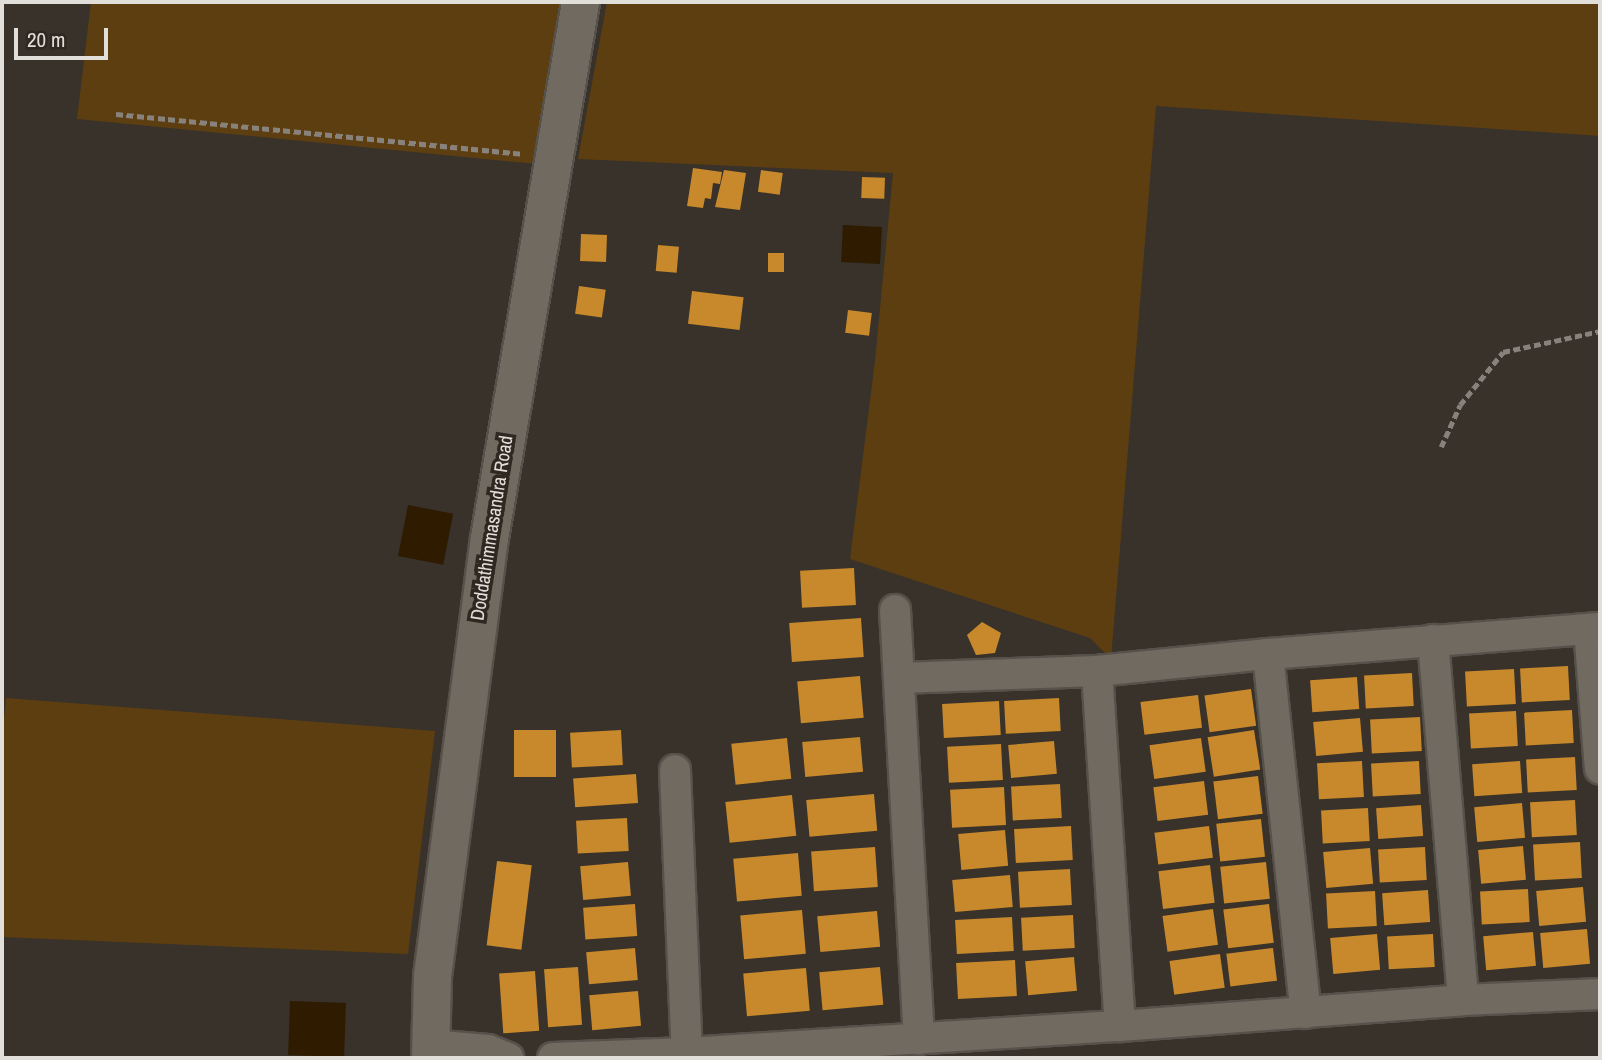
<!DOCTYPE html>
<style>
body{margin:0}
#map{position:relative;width:1602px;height:1060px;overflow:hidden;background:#38322a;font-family:"Archivo Narrow",sans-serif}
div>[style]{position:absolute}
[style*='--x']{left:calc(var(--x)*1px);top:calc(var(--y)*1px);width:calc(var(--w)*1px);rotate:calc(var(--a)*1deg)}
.green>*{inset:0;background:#5d3e11}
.water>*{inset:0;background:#2e1b00;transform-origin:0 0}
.building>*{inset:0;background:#c8892c;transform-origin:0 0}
.path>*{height:4.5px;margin-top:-2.25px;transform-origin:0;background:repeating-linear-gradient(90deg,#87827c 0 7px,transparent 0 10.5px)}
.roads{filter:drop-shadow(2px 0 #56514a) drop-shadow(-2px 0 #56514a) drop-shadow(0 2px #56514a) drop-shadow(0 -2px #56514a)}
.minor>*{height:30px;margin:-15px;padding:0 15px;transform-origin:15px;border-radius:15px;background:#716a61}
.tertiary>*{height:37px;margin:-18.5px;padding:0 18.5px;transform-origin:18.5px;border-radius:18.5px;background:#716a61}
span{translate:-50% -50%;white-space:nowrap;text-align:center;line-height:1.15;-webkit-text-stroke:7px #2e2821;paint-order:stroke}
.street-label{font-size:19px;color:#e2ded9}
.frame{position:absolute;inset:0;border:4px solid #e2ded9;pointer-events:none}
.scale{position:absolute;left:14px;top:28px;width:94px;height:32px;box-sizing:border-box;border:4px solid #e2ded9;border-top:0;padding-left:9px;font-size:21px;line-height:24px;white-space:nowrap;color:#e2ded9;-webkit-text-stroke:5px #2e2821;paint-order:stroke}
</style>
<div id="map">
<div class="green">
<div style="clip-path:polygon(91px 2px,566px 2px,536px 164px,77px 119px)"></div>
<div style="clip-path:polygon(607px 2px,1600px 2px,1600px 136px,1156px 106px,1111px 659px,1090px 638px,850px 559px,875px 361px,893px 173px,578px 159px)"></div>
<div style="clip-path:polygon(6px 698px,435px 731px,408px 954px,2px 937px,2px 739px)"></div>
</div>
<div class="water">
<div style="left:843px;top:225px;width:39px;height:37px;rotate:3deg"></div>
<div style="left:408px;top:505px;width:46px;height:52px;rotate:11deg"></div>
<div style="left:290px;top:1001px;width:56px;height:54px;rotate:2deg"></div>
</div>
<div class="building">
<div style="clip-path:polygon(693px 168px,722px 172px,720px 184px,713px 183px,711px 199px,705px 198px,703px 208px,687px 206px)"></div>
<div style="clip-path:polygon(724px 170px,746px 173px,740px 210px,715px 207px)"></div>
<div style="left:761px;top:170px;width:22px;height:22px;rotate:8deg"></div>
<div style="left:862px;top:177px;width:23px;height:21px;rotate:2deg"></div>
<div style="left:581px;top:234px;width:26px;height:27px;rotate:2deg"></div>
<div style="left:658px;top:245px;width:21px;height:26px;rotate:5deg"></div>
<div style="left:768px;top:253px;width:16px;height:19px"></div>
<div style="left:579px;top:286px;width:27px;height:28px;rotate:8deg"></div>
<div style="left:692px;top:291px;width:52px;height:33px;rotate:7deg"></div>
<div style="left:848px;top:310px;width:24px;height:23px;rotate:7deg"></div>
<div style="left:854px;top:568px;width:37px;height:54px;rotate:87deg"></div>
<div style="left:861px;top:618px;width:39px;height:72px;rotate:86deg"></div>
<div style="clip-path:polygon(982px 622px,1001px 633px,995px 653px,976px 655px,967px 635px)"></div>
<div style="left:1568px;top:666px;width:34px;height:48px;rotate:87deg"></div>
<div style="left:1514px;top:669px;width:35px;height:49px;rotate:87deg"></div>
<div style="left:1412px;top:673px;width:33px;height:48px;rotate:87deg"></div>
<div style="left:860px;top:676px;width:42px;height:63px;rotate:85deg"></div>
<div style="left:1357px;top:677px;width:32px;height:47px;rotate:86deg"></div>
<div style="left:1251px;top:689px;width:37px;height:47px;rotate:82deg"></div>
<div style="left:1198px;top:695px;width:33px;height:58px;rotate:83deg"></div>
<div style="left:1059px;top:698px;width:33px;height:55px;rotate:87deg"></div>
<div style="left:999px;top:701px;width:34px;height:57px;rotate:87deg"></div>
<div style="left:1572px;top:710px;width:33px;height:48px;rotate:87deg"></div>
<div style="left:1516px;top:711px;width:35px;height:47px;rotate:87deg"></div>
<div style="left:1420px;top:717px;width:34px;height:50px;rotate:87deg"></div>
<div style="left:1360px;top:718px;width:34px;height:47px;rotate:85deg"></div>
<div style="left:514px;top:730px;width:42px;height:47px"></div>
<div style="left:621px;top:730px;width:35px;height:51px;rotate:87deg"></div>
<div style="left:1254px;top:730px;width:40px;height:47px;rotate:81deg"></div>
<div style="left:860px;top:737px;width:35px;height:58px;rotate:85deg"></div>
<div style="left:787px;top:738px;width:41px;height:56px;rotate:84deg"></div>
<div style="left:1201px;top:738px;width:34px;height:52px;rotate:82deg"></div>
<div style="left:1054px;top:741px;width:33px;height:46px;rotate:85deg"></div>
<div style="left:1001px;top:744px;width:36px;height:54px;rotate:87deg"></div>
<div style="left:1575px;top:757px;width:33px;height:49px;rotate:87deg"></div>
<div style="left:1362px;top:761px;width:36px;height:45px;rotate:87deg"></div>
<div style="left:1419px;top:761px;width:33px;height:48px;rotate:87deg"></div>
<div style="left:1520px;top:761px;width:32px;height:48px;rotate:86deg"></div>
<div style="left:636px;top:774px;width:29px;height:63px;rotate:86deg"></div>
<div style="left:1258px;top:776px;width:38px;height:45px;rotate:83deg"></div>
<div style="left:1204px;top:781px;width:34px;height:51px;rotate:83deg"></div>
<div style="left:1060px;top:784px;width:34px;height:49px;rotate:87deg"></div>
<div style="left:1004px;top:787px;width:38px;height:54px;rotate:87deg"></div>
<div style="left:874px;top:794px;width:37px;height:68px;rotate:85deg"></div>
<div style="left:792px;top:795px;width:41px;height:67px;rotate:84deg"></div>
<div style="left:1575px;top:800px;width:35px;height:45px;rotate:87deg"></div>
<div style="left:1522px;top:803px;width:35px;height:48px;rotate:85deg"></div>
<div style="left:1421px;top:805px;width:31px;height:45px;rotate:86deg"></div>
<div style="left:1368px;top:808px;width:33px;height:47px;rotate:87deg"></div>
<div style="left:627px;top:818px;width:33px;height:51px;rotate:87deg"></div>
<div style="left:1261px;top:819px;width:38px;height:45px;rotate:84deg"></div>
<div style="left:1071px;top:826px;width:34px;height:57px;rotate:87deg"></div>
<div style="left:1209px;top:826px;width:32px;height:55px;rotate:83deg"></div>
<div style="left:1005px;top:830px;width:36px;height:47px;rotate:85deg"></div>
<div style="left:1580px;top:842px;width:36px;height:47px;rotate:87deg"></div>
<div style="left:1523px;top:846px;width:34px;height:45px;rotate:85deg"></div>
<div style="left:875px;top:847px;width:40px;height:64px;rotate:86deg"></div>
<div style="left:1425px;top:847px;width:33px;height:47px;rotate:87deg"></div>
<div style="left:1370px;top:848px;width:36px;height:47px;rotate:85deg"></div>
<div style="left:798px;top:853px;width:43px;height:65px;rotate:85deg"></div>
<div style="left:497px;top:861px;width:35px;height:85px;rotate:7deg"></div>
<div style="left:628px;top:862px;width:34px;height:48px;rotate:85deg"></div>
<div style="left:1266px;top:862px;width:37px;height:46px;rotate:84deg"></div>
<div style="left:1210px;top:865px;width:38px;height:52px;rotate:83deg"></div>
<div style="left:1070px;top:869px;width:36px;height:52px;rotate:87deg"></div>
<div style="left:1010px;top:875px;width:32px;height:58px;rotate:85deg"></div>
<div style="left:1583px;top:887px;width:35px;height:47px;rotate:85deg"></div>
<div style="left:1528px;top:889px;width:33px;height:48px;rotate:87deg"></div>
<div style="left:1428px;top:890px;width:32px;height:46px;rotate:86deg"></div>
<div style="left:1375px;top:891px;width:35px;height:49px;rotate:87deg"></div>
<div style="left:635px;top:904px;width:32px;height:52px;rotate:86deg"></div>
<div style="left:1269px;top:904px;width:39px;height:46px;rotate:83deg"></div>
<div style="left:1213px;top:909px;width:36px;height:51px;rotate:82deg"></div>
<div style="left:802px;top:910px;width:44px;height:62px;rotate:85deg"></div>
<div style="left:877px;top:911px;width:36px;height:60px;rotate:85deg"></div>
<div style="left:1073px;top:915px;width:33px;height:52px;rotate:87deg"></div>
<div style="left:1012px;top:917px;width:34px;height:57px;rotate:87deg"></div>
<div style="left:1587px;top:929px;width:35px;height:47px;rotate:85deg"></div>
<div style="left:1533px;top:932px;width:34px;height:50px;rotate:85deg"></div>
<div style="left:1377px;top:934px;width:36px;height:47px;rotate:85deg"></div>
<div style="left:1433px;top:934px;width:33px;height:46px;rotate:87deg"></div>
<div style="left:635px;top:948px;width:32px;height:49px;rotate:85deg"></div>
<div style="left:1273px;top:948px;width:33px;height:47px;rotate:83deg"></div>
<div style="left:1220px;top:954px;width:34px;height:51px;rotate:82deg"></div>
<div style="left:1074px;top:957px;width:34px;height:49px;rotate:85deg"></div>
<div style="left:1015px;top:960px;width:36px;height:59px;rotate:87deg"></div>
<div style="left:578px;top:967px;width:58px;height:34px;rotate:86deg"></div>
<div style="left:880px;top:967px;width:38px;height:61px;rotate:85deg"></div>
<div style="left:806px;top:968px;width:43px;height:63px;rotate:85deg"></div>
<div style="left:535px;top:971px;width:60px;height:36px;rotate:86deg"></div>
<div style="left:638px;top:991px;width:35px;height:49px;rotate:85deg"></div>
</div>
<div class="path">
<div style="--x:116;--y:114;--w:408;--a:5.6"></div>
<div style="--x:1441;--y:447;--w:46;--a:-65.7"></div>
<div style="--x:1460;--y:405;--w:68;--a:-50.9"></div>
<div style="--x:1503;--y:352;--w:99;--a:-12.2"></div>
</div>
<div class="roads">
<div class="minor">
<div style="--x:895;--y:610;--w:430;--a:86.8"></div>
<div style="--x:1589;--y:629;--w:140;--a:85.5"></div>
<div style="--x:1433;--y:640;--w:361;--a:85.2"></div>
<div style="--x:1268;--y:654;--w:361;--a:84"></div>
<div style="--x:1097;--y:671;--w:356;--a:86.3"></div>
<div style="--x:899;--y:678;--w:198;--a:-2"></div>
<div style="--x:1097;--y:671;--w:172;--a:-5.7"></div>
<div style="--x:1268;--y:654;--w:333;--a:-4.5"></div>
<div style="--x:675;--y:770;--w:288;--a:87.6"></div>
<div style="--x:430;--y:1045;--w:58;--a:4.9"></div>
<div style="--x:488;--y:1050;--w:22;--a:22"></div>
<div style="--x:553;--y:1058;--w:134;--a:-2.1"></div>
<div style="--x:687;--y:1053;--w:434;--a:-3.6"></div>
<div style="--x:1120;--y:1026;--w:344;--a:-4.3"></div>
<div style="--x:1463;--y:1000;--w:137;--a:-2.5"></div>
</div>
<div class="tertiary">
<div style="--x:430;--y:1058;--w:82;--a:-88.6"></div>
<div style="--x:432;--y:976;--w:442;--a:-82.6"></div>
<div style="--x:489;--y:538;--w:544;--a:-80.36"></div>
</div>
</div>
<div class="street-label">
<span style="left:492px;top:528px;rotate:-81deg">Doddathimmasandra Road</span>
</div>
<div class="frame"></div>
<div class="scale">20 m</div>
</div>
